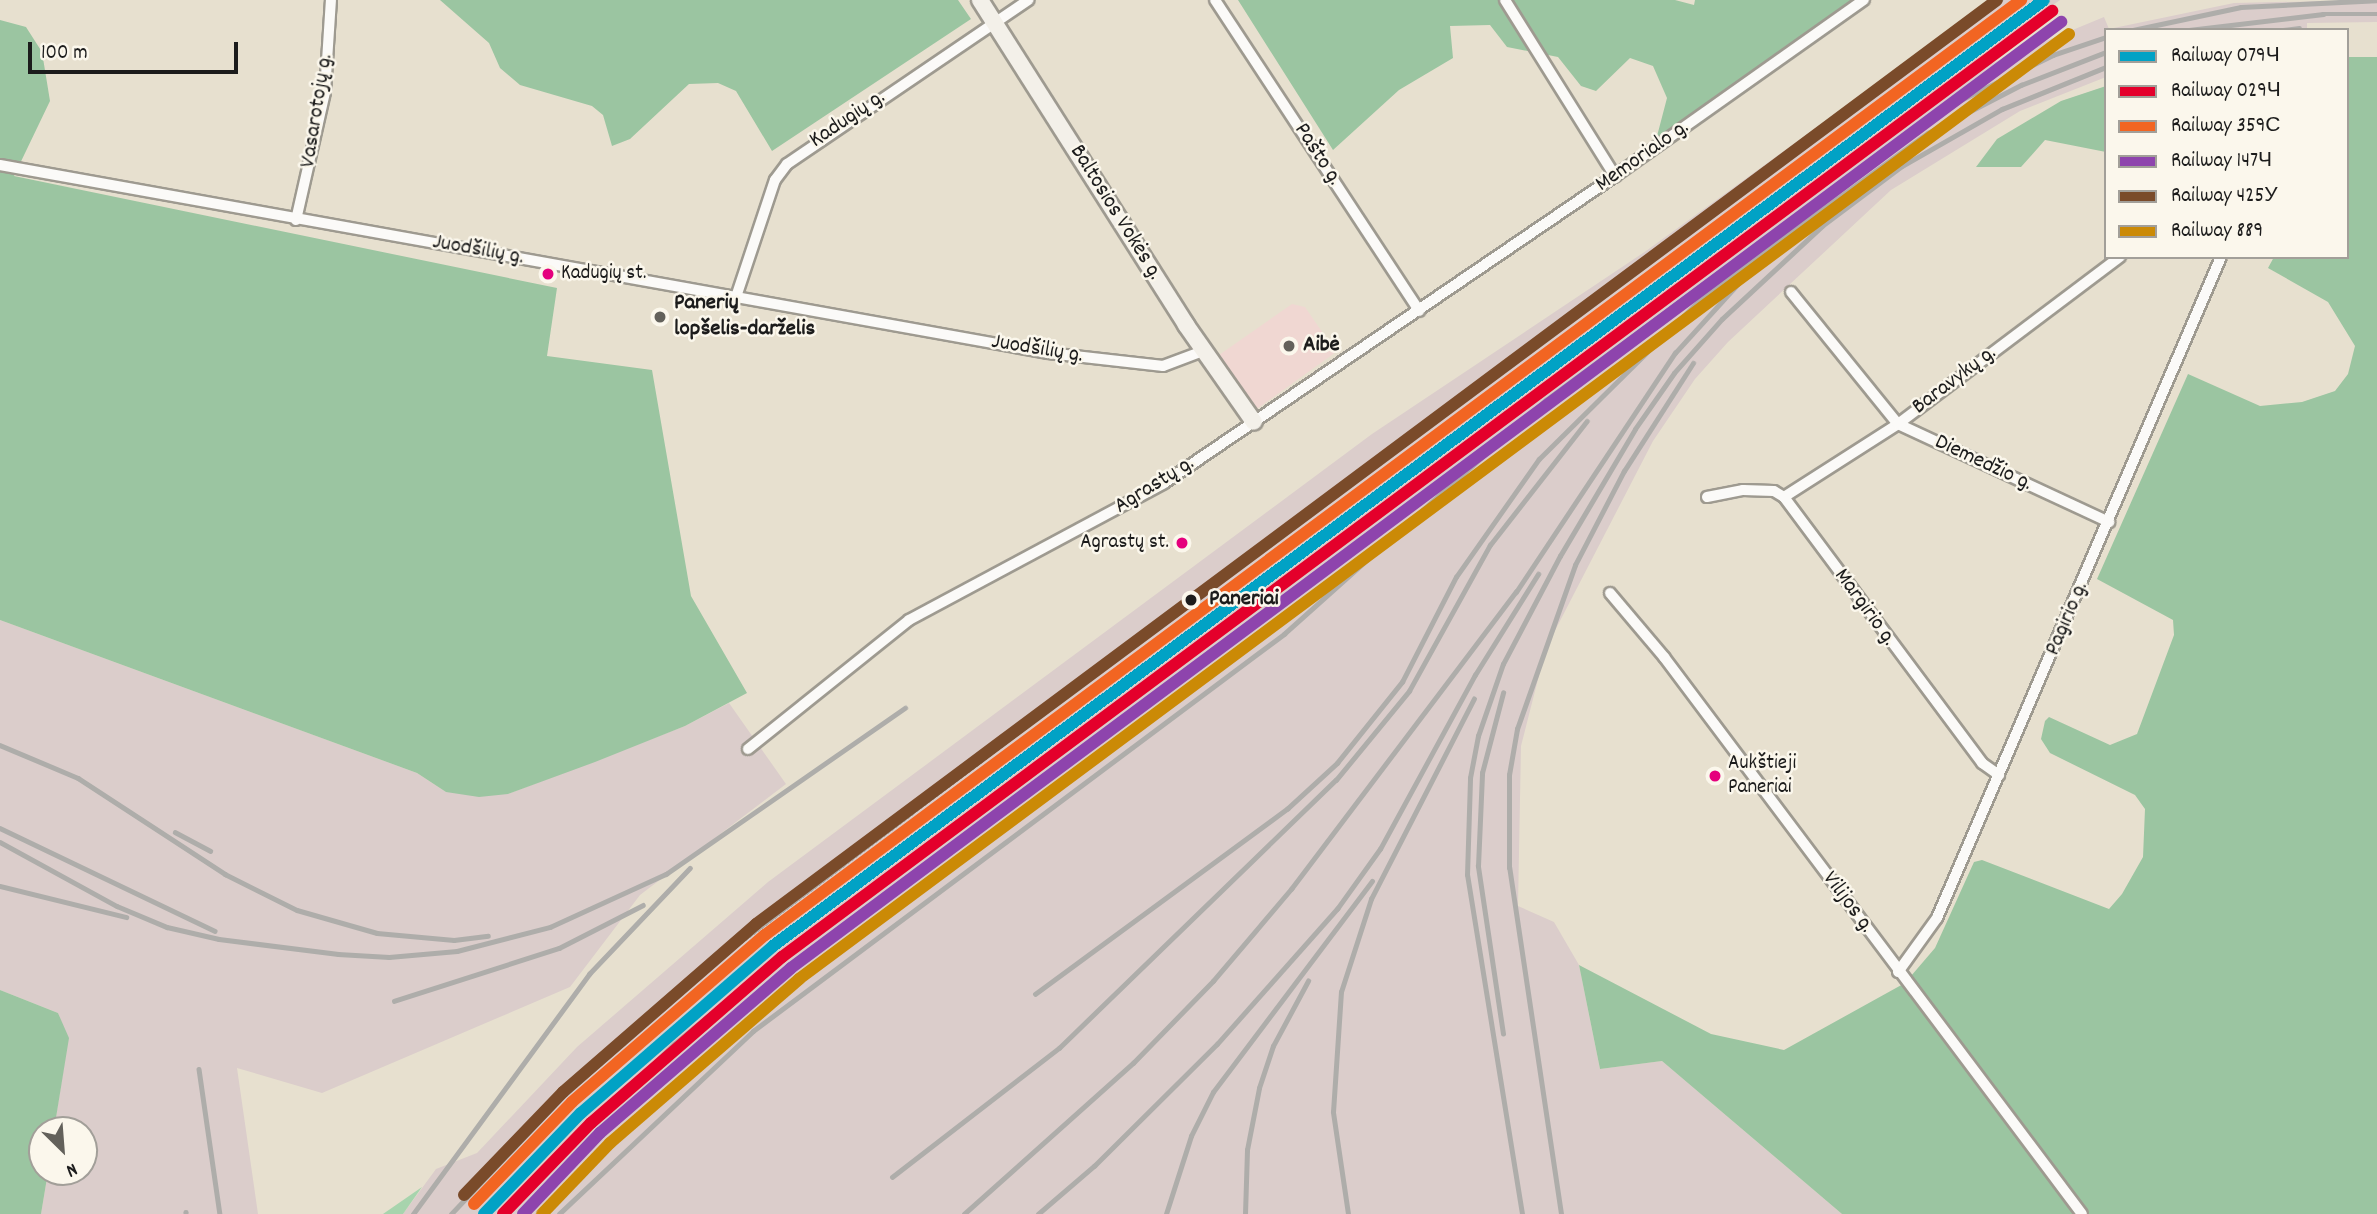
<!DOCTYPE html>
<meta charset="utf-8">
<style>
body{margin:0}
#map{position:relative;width:2377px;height:1214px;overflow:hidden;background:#e7e0cf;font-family:Dekko,sans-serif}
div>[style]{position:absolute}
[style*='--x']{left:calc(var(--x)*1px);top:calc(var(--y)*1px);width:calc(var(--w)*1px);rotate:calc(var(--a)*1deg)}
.built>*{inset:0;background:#f0d7d2}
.industrial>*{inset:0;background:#dbcdcb}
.green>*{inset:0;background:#a7d4ad}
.forest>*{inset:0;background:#9bc5a1}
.roads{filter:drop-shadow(2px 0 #9e9a90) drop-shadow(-2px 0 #9e9a90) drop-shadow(0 2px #9e9a90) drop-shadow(0 -2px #9e9a90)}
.minor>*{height:10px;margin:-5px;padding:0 5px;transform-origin:5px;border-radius:5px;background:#fbfaf8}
.secondary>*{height:16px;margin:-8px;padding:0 8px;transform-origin:8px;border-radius:8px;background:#f3f0e9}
.rail>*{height:4.5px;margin:-2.25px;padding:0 2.25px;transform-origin:2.25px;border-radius:2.25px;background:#aeadaa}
.rail-1>*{height:12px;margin:-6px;padding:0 6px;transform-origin:6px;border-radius:6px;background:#01a2c5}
.rail-2>*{height:12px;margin:-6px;padding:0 6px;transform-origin:6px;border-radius:6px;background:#e4002b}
.rail-3>*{height:12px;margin:-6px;padding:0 6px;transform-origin:6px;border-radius:6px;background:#f26522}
.rail-4>*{height:12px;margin:-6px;padding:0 6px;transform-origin:6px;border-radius:6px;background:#8e44ad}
.rail-5>*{height:12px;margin:-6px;padding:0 6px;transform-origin:6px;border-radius:6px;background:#7a4b2a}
.rail-6>*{height:12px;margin:-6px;padding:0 6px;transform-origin:6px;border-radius:6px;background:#cb8a06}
.dots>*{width:19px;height:19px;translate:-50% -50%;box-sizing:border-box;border:4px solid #fbf7ec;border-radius:50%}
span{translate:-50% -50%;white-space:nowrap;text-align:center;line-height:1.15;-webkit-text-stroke:5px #fbf7ec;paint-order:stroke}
.bus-label{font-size:21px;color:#1c1c1c}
.left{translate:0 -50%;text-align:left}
.right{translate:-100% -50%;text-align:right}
.street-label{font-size:23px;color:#1c1c1c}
.poi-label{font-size:23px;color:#1c1c1c;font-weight:700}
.stop-label{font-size:23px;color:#1c1c1c;font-weight:700}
.legend{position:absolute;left:2104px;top:28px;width:245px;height:231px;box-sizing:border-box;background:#fbf7ec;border:2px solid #a29f99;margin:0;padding:9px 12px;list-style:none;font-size:21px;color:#1c1c1c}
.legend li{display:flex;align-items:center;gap:14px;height:35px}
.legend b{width:35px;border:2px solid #a29f99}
.north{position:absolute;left:28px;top:1116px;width:70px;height:70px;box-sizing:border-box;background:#fbf7ec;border:2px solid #a29f99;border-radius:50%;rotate:155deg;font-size:19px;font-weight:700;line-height:28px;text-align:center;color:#1c1c1c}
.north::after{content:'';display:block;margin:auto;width:24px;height:32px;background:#63615b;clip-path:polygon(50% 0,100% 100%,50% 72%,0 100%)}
.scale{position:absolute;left:28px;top:42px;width:210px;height:32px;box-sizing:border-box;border:4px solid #1c1c1c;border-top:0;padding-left:9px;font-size:21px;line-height:24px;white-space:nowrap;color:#1c1c1c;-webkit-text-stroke:5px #fbf7ec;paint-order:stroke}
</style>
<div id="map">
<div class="built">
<div style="clip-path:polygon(1292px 304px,1305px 307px,1336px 352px,1254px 411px,1219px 355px)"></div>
</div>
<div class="industrial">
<div style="clip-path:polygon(1992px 0,2060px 0,1928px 96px,1988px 65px,2104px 17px,2109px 29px,2234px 3px,2377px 0,2377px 22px,2307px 23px,2307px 30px,2106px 30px,2106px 77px,2020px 111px,1891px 190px,1728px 342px,1695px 379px,1653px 441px,1546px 648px,1521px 746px,1518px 906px,1554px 922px,1579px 965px,1600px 1069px,1662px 1061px,1842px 1214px,403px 1214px,436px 1169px,477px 1153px,577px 1047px,768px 882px,1372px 434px,1646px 251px)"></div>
<div style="clip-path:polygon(0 620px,417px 773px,446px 792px,508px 794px,685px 726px,729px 703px,786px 784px,640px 895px,570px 987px,322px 1093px,237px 1068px,258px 1214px,41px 1214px,48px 1172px,84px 1172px,84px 1130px,54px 1130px,68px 1039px,58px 1013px,0 990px)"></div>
</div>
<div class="green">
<div style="clip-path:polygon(422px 1187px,403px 1214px,383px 1214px)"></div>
</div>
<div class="forest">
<div style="clip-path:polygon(440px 0,958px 0,971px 19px,772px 151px,736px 91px,718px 83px,689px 84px,630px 139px,612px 146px,603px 115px,592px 106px,520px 85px,500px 68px,489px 43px)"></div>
<div style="clip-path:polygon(1238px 0,1675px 0,1694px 5px,1695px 0,1856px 0,1656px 140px,1667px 98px,1653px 66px,1630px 58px,1596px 91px,1581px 86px,1558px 57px,1507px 47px,1490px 25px,1450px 26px,1453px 58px,1399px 90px,1333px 150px)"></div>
<div style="clip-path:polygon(0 20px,26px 27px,42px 52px,50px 101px,14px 176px,557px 288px,547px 356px,652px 370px,691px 596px,747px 693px,685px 726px,595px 762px,508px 794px,479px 797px,446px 792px,417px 773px,0 620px)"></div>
<div style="clip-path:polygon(2347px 57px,2377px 57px,2377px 1214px,1842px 1214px,1662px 1061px,1600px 1069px,1579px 965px,1711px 1034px,1784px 1050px,1905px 983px,1935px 948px,1974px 862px,1982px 860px,2109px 909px,2122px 894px,2143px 857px,2145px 809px,2135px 795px,2050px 753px,2041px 739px,2045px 721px,2049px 717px,2110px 745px,2137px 734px,2174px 635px,2173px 620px,2097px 579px,2188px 374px,2260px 406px,2302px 402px,2335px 391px,2348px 374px,2355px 346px,2328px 302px,2268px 268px,2274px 257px,2347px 257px)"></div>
<div style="clip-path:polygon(2106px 86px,2106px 152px,2045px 140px,2021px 167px,1976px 167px,1997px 139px,2061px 101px)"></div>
<div style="clip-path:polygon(0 990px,58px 1013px,69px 1038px,54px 1130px,42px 1130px,42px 1172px,48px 1172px,41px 1214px,0 1214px)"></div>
</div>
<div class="roads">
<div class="minor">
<div style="--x:1215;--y:0;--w:372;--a:56.7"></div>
<div style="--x:1505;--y:0;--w:208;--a:58"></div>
<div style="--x:0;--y:165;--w:1065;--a:10.17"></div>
<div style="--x:1048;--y:353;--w:116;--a:6.4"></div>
<div style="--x:1163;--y:366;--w:43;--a:-20.6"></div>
<div style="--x:296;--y:220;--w:131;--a:-77.2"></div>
<div style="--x:325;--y:92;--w:92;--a:-86.3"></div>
<div style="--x:1791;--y:292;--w:170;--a:51"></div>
<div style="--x:1898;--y:424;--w:233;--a:24.9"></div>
<div style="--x:737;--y:294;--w:120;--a:-71.6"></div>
<div style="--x:775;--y:180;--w:20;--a:-53"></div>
<div style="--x:787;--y:164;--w:292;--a:-34.2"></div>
<div style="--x:1707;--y:497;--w:37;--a:-11"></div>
<div style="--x:1743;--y:490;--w:31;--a:2"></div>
<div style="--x:1774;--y:491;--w:12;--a:31"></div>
<div style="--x:1784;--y:497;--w:332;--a:53.3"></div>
<div style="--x:1982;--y:763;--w:21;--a:35"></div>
<div style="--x:1784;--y:497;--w:135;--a:-32.6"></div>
<div style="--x:1898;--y:424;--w:278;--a:-37"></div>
<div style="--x:1610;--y:593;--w:84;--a:49.8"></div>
<div style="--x:1664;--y:657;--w:696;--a:53.11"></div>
<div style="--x:748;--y:749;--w:206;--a:-38.7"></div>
<div style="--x:909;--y:620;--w:289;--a:-28.2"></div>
<div style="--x:1164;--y:483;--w:546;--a:-34.24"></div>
<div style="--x:1615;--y:176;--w:305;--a:-35.3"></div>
<div style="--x:1898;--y:972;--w:67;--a:-54.2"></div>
<div style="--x:1937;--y:918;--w:719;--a:-66.75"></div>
</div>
<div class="secondary">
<div style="--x:980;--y:0;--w:385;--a:57.6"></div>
<div style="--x:1186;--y:325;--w:118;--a:55"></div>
</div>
</div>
<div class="rail">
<div style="--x:2133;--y:30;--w:110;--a:-12"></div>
<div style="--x:2241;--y:7;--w:136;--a:-2.9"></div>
<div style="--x:2189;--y:30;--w:135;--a:-6.8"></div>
<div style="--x:2323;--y:14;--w:54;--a:0"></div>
<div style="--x:2283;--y:30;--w:16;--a:-7"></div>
<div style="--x:1586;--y:306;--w:515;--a:-36.47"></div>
<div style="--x:0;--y:745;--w:85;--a:22.9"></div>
<div style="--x:78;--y:778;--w:176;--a:33.1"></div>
<div style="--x:225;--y:874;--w:80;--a:26.6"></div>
<div style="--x:297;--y:910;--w:83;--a:16"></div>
<div style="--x:377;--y:933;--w:77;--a:5.2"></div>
<div style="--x:454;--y:940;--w:34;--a:-7"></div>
<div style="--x:0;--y:828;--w:238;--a:25.6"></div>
<div style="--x:175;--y:832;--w:40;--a:28"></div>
<div style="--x:0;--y:842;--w:133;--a:28.7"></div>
<div style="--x:117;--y:906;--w:54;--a:22.8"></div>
<div style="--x:167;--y:927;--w:53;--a:13"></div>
<div style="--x:219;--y:939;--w:120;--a:7.2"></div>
<div style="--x:338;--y:954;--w:51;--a:3.4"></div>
<div style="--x:389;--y:957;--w:68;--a:-5"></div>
<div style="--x:457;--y:951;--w:96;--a:-14.5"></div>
<div style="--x:550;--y:927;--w:128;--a:-24.6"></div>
<div style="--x:666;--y:874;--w:291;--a:-34.8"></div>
<div style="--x:0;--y:886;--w:130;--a:13.8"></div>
<div style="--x:1035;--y:994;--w:313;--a:-36.3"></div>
<div style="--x:1287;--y:809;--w:68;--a:-42.6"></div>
<div style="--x:1337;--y:763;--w:104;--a:-51.3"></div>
<div style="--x:1402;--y:682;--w:118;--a:-62.8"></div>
<div style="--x:1456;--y:577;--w:144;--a:-54.9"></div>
<div style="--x:1539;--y:459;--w:235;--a:-44.7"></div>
<div style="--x:1706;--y:294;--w:274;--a:-36"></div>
<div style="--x:1928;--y:133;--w:105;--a:-27.3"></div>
<div style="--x:2021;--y:85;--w:91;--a:-21.2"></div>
<div style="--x:394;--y:1001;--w:173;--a:-17.8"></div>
<div style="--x:559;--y:948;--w:94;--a:-27.1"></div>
<div style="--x:1503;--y:1034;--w:170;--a:-98.5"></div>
<div style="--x:1478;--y:866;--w:93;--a:-87.5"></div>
<div style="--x:1482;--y:773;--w:83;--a:-75.3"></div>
<div style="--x:199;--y:1069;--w:147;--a:81.8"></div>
<div style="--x:892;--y:1177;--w:211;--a:-37.7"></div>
<div style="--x:1059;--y:1048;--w:385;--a:-44.1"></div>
<div style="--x:1336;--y:780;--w:115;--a:-50.6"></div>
<div style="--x:1409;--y:691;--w:167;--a:-61"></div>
<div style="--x:1490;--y:545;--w:157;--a:-52"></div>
<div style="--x:186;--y:1212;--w:2;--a:90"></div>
<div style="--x:413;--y:1214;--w:298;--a:-53.7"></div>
<div style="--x:589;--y:974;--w:146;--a:-46.4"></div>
<div style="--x:451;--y:1214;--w:157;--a:-46.5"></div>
<div style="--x:559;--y:1100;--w:197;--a:-42.1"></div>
<div style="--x:705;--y:968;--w:1042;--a:-37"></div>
<div style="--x:499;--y:1214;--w:244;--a:-44.2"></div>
<div style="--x:674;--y:1044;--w:137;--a:-39.4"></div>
<div style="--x:780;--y:957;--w:1249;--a:-36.8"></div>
<div style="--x:559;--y:1214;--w:267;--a:-43.3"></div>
<div style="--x:753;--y:1031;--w:663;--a:-36.78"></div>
<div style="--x:1284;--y:634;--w:351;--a:-41.8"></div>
<div style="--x:1546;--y:400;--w:487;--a:-36.4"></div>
<div style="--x:1938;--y:111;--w:128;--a:-26"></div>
<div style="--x:2053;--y:55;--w:56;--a:-18.8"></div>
<div style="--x:964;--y:1214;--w:227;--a:-41.8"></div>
<div style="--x:1133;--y:1063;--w:115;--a:-45.7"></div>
<div style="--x:1213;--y:981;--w:121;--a:-49.7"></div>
<div style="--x:1291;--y:889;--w:373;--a:-52.9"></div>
<div style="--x:1516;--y:592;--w:287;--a:-56.4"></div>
<div style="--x:1675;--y:353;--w:107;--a:-47.7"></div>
<div style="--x:1038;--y:1214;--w:74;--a:-40.6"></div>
<div style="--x:1094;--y:1166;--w:173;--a:-44.8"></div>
<div style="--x:1217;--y:1044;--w:181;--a:-48.4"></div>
<div style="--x:1337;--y:909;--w:74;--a:-54.4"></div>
<div style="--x:1380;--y:849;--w:198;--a:-61.4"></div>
<div style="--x:1475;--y:675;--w:119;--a:-58"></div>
<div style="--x:1166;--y:1214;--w:82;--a:-72.2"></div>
<div style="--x:1191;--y:1136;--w:49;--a:-63.4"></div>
<div style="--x:1213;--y:1092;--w:264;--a:-53"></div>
<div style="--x:1245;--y:1214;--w:64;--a:-88.2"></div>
<div style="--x:1247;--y:1150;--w:63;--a:-79"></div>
<div style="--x:1259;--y:1088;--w:44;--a:-71.6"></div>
<div style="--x:1273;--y:1046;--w:74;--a:-61.7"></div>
<div style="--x:1348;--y:1214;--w:103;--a:-98.4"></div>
<div style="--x:1333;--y:1112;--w:120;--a:-86.2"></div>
<div style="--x:1341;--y:992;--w:98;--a:-72.1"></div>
<div style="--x:1371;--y:899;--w:225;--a:-62.8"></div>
<div style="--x:1522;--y:1214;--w:343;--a:-99.2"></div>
<div style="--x:1467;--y:875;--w:97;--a:-88.2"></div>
<div style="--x:1470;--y:778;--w:43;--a:-79.2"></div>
<div style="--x:1478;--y:736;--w:76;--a:-70.9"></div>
<div style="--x:1503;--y:664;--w:122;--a:-62.2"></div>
<div style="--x:1560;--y:556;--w:147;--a:-59.4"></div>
<div style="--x:1635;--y:429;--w:68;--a:-55.1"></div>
<div style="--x:1674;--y:373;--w:72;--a:-48.4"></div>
<div style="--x:1722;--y:319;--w:137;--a:-42.9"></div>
<div style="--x:1822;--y:226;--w:100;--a:-36.9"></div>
<div style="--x:1902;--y:166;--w:115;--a:-29.7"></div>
<div style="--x:2002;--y:109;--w:112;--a:-22"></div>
<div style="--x:1561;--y:1214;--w:350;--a:-98.5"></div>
<div style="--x:1509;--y:868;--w:93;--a:-90"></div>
<div style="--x:1509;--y:775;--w:47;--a:-80.1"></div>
<div style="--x:1517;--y:729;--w:174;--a:-70.5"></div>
<div style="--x:1575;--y:565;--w:106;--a:-62.5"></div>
<div style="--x:1624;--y:471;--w:128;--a:-57.4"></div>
</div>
<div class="rail-1">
<div style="--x:484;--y:1214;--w:140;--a:-46.2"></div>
<div style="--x:581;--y:1113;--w:254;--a:-41"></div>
<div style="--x:773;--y:946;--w:1584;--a:-36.66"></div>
</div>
<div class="rail-2">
<div style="--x:503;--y:1214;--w:127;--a:-46"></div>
<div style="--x:591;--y:1123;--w:253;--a:-41"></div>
<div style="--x:782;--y:957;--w:1584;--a:-36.68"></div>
</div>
<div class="rail-3">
<div style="--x:474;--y:1204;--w:141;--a:-46.1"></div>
<div style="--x:572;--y:1102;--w:255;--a:-40.9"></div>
<div style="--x:765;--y:935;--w:1566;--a:-36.66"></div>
</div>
<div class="rail-4">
<div style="--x:523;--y:1214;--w:112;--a:-46.5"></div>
<div style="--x:600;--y:1133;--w:252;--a:-40.8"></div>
<div style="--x:791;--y:968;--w:1584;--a:-36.68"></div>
</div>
<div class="rail-5">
<div style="--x:464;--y:1195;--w:143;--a:-46.1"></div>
<div style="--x:563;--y:1092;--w:256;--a:-41"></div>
<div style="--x:756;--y:924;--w:1547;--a:-36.67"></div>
</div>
<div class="rail-6">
<div style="--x:542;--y:1214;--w:98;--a:-46.2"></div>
<div style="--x:610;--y:1143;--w:250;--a:-40.9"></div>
<div style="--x:799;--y:979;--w:1583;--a:-36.65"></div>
</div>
<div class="dots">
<div style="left:548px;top:274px;background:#e5007d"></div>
<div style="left:660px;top:317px;background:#63615b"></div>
<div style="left:1289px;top:346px;background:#63615b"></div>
<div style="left:1182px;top:543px;background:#e5007d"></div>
<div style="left:1191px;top:600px;background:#1c1c1c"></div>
<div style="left:1715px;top:776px;background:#e5007d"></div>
</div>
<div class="bus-label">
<span class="left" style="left:561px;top:274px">Kadugių st.</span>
<span class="right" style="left:1169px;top:543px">Agrastų st.</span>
<span class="left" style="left:1728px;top:776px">Aukštieji<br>Paneriai</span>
</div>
<div class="street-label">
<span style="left:318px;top:111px;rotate:-81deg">Vasarotojų g.</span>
<span style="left:848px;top:120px;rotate:-34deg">Kadugių g.</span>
<span style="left:1317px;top:155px;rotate:57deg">Pašto g.</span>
<span style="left:1643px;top:157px;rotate:-35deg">Memorialo g.</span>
<span style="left:1115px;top:213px;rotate:58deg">Baltosios Vokės g.</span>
<span style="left:478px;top:251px;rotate:10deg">Juodšilių g.</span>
<span style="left:1037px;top:350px;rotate:9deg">Juodšilių g.</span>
<span style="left:1955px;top:381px;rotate:-37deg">Baravykų g.</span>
<span style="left:1983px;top:464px;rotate:25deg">Diemedžio g.</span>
<span style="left:1155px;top:486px;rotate:-32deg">Agrastų g.</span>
<span style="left:1864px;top:608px;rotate:54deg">Margirio g.</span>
<span style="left:2068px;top:619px;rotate:-67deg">Pagirio g.</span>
<span style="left:1847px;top:903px;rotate:53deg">Vilijos g.</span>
</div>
<div class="poi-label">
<span class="left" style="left:674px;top:317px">Panerių<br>lopšelis-darželis</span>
<span class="left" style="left:1303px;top:346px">Aibė</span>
</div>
<div class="stop-label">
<span class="left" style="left:1209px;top:600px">Paneriai</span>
</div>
<ul class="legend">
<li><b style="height:9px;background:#01a2c5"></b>Railway 079Ч</li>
<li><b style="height:9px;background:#e4002b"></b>Railway 029Ч</li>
<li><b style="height:9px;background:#f26522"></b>Railway 359С</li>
<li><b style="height:9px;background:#8e44ad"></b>Railway 147Ч</li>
<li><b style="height:9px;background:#7a4b2a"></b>Railway 425У</li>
<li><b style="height:9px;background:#cb8a06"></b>Railway 889</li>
</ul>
<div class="north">N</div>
<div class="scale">100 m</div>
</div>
